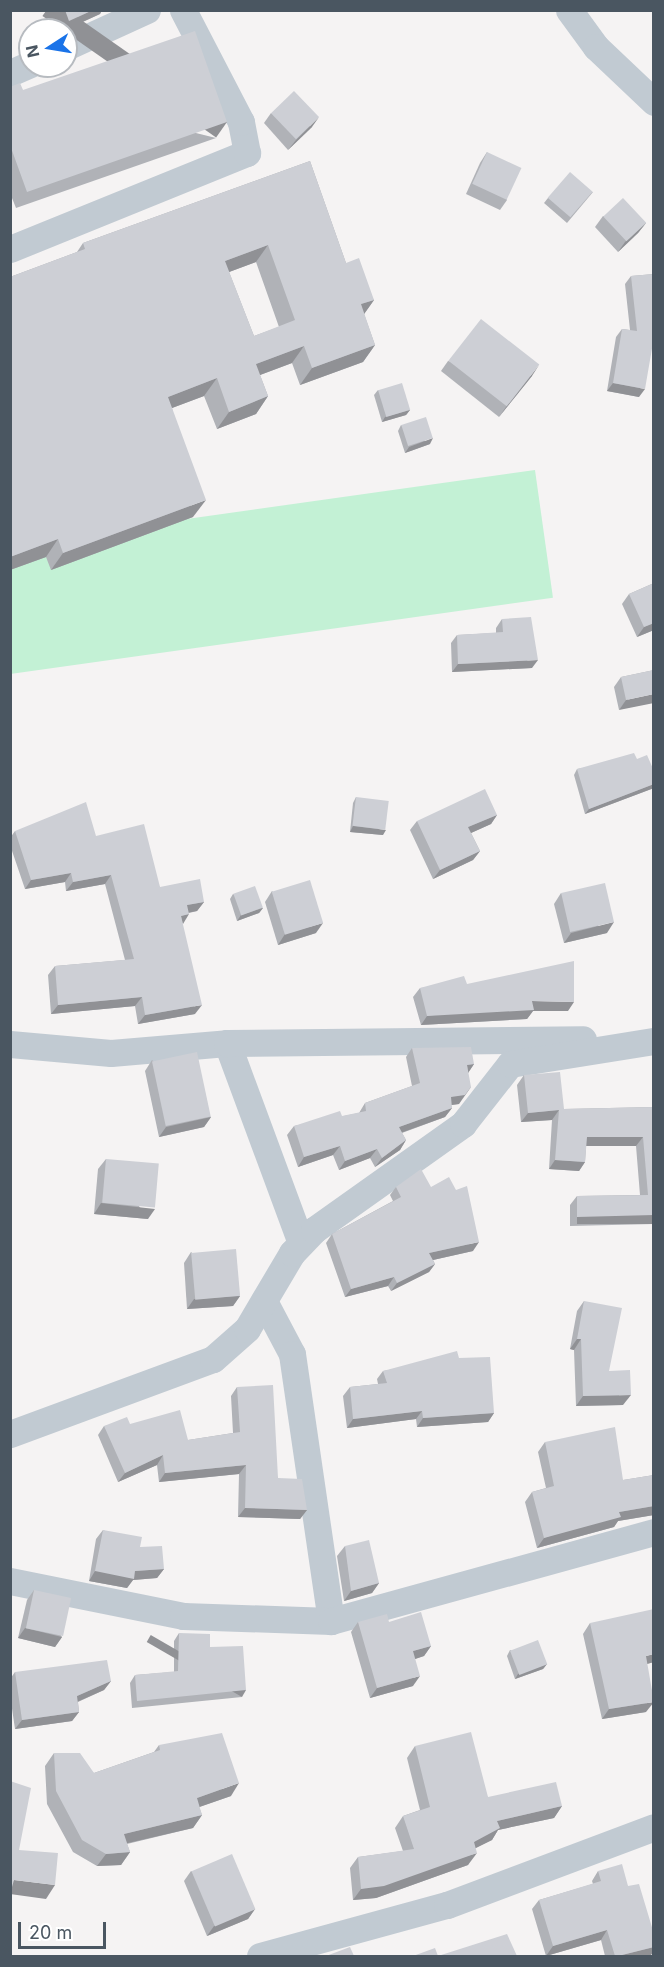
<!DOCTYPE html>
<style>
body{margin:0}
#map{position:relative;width:664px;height:1967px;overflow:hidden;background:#f5f3f3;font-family:Inter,sans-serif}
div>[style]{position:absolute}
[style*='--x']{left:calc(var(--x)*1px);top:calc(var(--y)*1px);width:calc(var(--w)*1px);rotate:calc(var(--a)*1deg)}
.green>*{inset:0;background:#c3f1d5;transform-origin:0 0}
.street>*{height:27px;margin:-13.5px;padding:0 13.5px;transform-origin:13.5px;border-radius:13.5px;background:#c1cad2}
.wall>*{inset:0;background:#b0b2b7}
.shaded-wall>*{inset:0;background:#909195;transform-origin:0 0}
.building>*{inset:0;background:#cdcfd5;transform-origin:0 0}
span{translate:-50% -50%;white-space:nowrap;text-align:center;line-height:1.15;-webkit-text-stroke:4.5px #fff;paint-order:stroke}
.frame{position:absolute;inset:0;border:12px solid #4a5661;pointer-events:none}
.north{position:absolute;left:18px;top:18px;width:60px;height:60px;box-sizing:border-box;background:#fff;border:2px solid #b7bbc0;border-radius:50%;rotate:258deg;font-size:16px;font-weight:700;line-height:24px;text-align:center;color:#4a5661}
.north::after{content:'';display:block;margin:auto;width:21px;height:27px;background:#1a73e8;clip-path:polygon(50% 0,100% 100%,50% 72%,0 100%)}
.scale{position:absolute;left:18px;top:1922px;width:88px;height:27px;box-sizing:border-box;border:3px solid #4a5661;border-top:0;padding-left:8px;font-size:18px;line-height:21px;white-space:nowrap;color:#4a5661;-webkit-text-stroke:4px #fff;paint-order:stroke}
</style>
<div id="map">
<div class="green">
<div style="left:535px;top:470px;width:129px;height:548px;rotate:82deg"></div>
</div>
<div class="street">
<div style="--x:569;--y:10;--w:46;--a:53.9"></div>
<div style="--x:596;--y:47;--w:80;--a:43.5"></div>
<div style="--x:66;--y:47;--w:89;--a:-24.6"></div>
<div style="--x:10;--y:73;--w:22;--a:-24"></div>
<div style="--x:10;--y:249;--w:256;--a:-22.1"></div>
<div style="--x:247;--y:153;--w:32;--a:-101"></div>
<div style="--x:241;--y:122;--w:126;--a:-117.4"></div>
<div style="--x:227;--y:1043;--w:213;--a:69.7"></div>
<div style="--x:10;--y:1044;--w:101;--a:5.1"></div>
<div style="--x:111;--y:1053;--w:116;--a:-4.9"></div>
<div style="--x:227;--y:1043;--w:356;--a:-0.6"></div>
<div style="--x:264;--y:1301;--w:60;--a:62.2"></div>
<div style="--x:292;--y:1354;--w:270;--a:81.7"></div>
<div style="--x:10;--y:1434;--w:216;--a:-20.3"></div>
<div style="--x:213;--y:1359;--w:45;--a:-41.4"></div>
<div style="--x:247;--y:1329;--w:88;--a:-59.4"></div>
<div style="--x:292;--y:1253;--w:32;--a:-46"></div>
<div style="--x:314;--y:1230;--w:183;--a:-35.4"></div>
<div style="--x:463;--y:1124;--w:76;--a:-51.9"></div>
<div style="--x:510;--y:1064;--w:146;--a:-9.1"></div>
<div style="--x:10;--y:1581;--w:177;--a:11.4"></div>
<div style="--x:183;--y:1616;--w:148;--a:1.9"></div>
<div style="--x:331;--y:1621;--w:335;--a:-15.4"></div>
<div style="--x:260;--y:1956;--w:194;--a:-15.3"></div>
<div style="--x:447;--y:1905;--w:221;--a:-20.6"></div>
</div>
<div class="wall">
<div style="clip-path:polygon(54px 10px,102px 10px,100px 14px,65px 30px,61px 30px)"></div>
<div style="clip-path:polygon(10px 87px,23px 90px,216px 138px,16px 208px,10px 193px)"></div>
<div style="clip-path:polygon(271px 113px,312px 127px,288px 150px,264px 123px)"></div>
<div style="clip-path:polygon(487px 152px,507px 200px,500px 210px,466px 194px,480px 163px)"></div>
<div style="clip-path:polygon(evenodd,310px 161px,346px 263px,374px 300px,364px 314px,375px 345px,363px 362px,300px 385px,292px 363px,260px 375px,268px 396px,256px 414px,217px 429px,204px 396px,172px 408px,193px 517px,51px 570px,46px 557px,10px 570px,10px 277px,77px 252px,83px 243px,310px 161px,256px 262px,279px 327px,254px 336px,229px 272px,256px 262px)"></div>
<div style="clip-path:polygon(593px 192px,567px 223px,544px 203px,548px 198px)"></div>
<div style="clip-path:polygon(603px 216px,646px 223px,638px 233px,618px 252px,595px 227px)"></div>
<div style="clip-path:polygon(654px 274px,639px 397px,607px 391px,616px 337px,622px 329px,630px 330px,625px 284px,631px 276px)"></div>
<div style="clip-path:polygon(448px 361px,532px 376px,499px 417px,441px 371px)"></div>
<div style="clip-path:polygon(378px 390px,410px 410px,406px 415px,382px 422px,374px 395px)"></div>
<div style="clip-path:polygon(401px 425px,430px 444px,405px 453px,398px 431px)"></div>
<div style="clip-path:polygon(654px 583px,654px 630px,637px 637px,622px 604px,629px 594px)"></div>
<div style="clip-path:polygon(502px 619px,532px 668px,452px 672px,451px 643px,457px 635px,496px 633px,496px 628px)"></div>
<div style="clip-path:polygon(654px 670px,619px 710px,614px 687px,621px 677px)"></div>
<div style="clip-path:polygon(637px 759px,654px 771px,654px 788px,585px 814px,574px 775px,577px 769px)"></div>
<div style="clip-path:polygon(356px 797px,383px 835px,350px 832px,353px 803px)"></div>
<div style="clip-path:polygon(497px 815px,491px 824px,471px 833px,480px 851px,473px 860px,433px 879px,410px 830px,417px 821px)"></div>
<div style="clip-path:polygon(15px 831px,96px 836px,160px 887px,204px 902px,197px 911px,189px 913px,182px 924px,195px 1014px,138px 1024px,135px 1006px,51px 1014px,48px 975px,55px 966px,125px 960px,105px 884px,66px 891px,65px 882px,25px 889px,10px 845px,10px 838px)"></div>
<div style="clip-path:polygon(272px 891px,316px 933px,278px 945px,265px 902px)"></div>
<div style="clip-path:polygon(561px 893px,607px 933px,564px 943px,554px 904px)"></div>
<div style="clip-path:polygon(233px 894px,263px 908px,259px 913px,237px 921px,230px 899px)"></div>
<div style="clip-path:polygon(467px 984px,568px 1011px,533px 1011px,527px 1019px,421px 1025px,413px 997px,420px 988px)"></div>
<div style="clip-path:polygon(412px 1048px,474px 1064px,468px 1073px,459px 1104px,451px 1105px,452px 1108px,445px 1117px,402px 1133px,406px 1140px,400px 1150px,375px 1167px,370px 1158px,339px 1170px,333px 1155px,298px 1167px,287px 1135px,294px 1126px,359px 1113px,365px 1103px,412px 1086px,406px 1057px)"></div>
<div style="clip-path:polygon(152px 1060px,211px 1117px,204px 1127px,159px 1137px,145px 1071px)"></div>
<div style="clip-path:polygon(524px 1075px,564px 1109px,654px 1107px,654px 1224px,570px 1226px,570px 1205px,577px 1196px,640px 1195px,636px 1146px,586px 1146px,585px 1162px,579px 1171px,549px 1169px,552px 1120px,521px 1122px,517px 1085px)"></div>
<div style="clip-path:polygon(106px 1159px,148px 1219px,94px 1214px,98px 1169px)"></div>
<div style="clip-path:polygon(396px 1187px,431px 1187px,473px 1251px,433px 1260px,435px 1264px,429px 1272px,391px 1291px,388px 1286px,345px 1297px,326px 1243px,332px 1234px,393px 1201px,390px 1195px)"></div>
<div style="clip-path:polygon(191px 1252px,240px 1296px,233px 1306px,187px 1309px,184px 1263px)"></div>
<div style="clip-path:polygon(584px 1301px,609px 1371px,623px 1405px,576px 1406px,574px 1350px,570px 1349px,577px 1311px)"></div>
<div style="clip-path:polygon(459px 1358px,494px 1413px,488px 1422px,417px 1427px,416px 1419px,347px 1428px,343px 1396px,350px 1387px,378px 1384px,377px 1379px,383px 1371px)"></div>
<div style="clip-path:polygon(237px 1387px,278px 1478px,307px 1510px,300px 1519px,238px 1517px,239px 1474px,159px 1482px,157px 1465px,118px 1482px,98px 1435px,104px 1426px,130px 1424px,188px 1440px,233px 1433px,231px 1396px)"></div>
<div style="clip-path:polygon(545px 1442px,623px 1480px,654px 1475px,654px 1515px,618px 1521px,614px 1527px,537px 1548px,525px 1502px,532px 1492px,546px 1488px,538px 1452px)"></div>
<div style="clip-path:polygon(103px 1530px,140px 1547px,164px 1569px,157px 1578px,133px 1580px,127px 1588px,89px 1581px,96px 1539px)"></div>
<div style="clip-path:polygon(345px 1546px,379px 1583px,372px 1593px,344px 1601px,337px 1556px)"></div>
<div style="clip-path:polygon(34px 1590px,62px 1637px,55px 1647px,18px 1638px,27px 1600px)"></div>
<div style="clip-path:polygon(358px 1622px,389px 1622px,431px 1646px,424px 1656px,415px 1659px,413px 1686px,370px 1698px,351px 1632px)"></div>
<div style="clip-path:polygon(590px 1623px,654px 1662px,647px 1664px,646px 1712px,602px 1719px,583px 1634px)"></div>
<div style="clip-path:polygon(179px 1633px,210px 1647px,242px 1697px,132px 1708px,130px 1683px,135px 1675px,174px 1672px,174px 1641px)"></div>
<div style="clip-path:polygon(510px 1650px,547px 1664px,543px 1669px,515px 1679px,507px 1656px)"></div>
<div style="clip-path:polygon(15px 1672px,111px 1681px,104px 1690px,78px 1702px,79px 1712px,72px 1721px,15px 1729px,10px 1695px,10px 1679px)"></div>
<div style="clip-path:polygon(159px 1745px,231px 1796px,199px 1807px,202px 1815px,193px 1828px,127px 1844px,130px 1852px,121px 1865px,97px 1866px,73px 1852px,47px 1804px,45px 1766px,54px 1753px,94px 1773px,154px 1752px)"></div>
<div style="clip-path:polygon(415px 1746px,488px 1797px,562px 1806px,554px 1818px,498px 1830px,492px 1840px,475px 1848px,468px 1865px,376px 1898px,353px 1900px,350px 1868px,358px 1857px,403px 1851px,395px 1828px,403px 1816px,420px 1810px,407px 1758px)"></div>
<div style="clip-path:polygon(191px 1871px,255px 1909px,248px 1919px,207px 1936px,184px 1881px)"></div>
<div style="clip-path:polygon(598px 1871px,628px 1886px,654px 1934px,654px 1951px,650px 1956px,605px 1956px,601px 1940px,546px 1956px,532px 1909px,539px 1900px,593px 1884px,592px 1881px)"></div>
</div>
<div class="shaded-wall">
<div style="clip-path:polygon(93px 10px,102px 10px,100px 14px,65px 30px,63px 30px,69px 21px)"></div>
<div style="clip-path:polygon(319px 117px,312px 127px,288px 150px,296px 140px)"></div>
<div style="left:227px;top:122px;width:19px;height:212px;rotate:125deg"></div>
<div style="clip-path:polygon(646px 223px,638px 233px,618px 252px,625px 242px)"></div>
<div style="clip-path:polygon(268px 245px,256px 262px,213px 278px,225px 261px)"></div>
<div style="clip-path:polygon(374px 300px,362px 317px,361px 304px)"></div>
<div style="clip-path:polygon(375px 345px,363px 362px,300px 385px,312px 368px)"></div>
<div style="clip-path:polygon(304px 346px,292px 363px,244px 381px,256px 364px)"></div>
<div style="clip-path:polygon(539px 365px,532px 376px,499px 417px,506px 407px)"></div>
<div style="clip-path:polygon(217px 378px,204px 396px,156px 414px,168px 397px)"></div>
<div style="clip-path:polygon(613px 383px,645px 389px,639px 397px,607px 391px)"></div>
<div style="clip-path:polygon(268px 396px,256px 414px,217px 429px,229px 412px)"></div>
<div style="clip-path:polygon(410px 410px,406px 415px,382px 422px,385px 417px)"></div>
<div style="clip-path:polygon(433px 438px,430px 444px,405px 453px,409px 447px)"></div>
<div style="clip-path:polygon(206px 500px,193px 517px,51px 570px,63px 553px)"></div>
<div style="clip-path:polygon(58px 539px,46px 557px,10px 570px,10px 557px)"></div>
<div style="clip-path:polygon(654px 623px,654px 630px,637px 637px,644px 627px)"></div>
<div style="clip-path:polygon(538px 660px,532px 668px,452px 672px,458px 664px)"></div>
<div style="clip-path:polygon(654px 694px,654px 703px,619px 710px,626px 700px)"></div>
<div style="clip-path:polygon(654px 784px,654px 788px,585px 814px,589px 809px)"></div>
<div style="clip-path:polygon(497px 815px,491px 824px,462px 837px,468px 827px)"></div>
<div style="clip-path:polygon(353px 826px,386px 830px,383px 835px,350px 832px)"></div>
<div style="clip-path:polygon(480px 851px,473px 860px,433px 879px,440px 870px)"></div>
<div style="clip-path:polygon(71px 873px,65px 882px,25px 889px,31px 880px)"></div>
<div style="clip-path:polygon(111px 875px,105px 884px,66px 891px,73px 882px)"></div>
<div style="clip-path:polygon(204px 902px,197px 911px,181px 914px,187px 905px)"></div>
<div style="clip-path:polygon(263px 908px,259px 913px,237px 921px,241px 915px)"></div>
<div style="clip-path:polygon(189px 914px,183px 924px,181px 916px)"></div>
<div style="clip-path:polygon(614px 922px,607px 933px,564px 943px,571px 933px)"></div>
<div style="clip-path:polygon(323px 923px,316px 933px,278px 945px,285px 934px)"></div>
<div style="clip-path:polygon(142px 997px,135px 1006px,51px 1014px,58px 1005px)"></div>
<div style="clip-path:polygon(532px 1001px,574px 1002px,568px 1011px,533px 1011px,527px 1019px,421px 1025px,427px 1016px)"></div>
<div style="clip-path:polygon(202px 1005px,195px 1014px,138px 1024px,145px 1015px)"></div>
<div style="clip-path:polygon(474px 1064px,468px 1073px,467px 1065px)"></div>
<div style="clip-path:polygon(471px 1087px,459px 1104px,444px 1106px,451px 1097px)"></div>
<div style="clip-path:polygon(452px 1108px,445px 1117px,392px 1136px,399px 1127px)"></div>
<div style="clip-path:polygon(559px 1110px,552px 1120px,521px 1122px,528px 1113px)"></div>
<div style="clip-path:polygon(211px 1117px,204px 1127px,159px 1137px,166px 1127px)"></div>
<div style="clip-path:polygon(587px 1137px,643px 1137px,636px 1146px,580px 1146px)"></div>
<div style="clip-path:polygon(406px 1140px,400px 1150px,375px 1167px,382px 1158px)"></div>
<div style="clip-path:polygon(340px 1146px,333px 1155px,298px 1167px,304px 1157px)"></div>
<div style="clip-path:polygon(377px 1149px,370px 1158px,339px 1170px,345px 1161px)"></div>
<div style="clip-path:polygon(555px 1160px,585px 1162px,579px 1171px,549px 1169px)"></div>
<div style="clip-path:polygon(101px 1203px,155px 1209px,148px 1219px,94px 1214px)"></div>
<div style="left:654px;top:1215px;width:9px;height:77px;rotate:90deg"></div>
<div style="clip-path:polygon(479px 1242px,473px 1251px,424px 1262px,429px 1253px)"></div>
<div style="clip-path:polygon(435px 1264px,429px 1272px,391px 1291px,397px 1283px)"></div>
<div style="clip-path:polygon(394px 1277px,388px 1286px,345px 1297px,351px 1289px)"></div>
<div style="clip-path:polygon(240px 1296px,233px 1306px,187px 1309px,194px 1299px)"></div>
<div style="clip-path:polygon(577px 1339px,581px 1339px,574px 1350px,570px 1349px)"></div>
<div style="clip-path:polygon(631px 1395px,623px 1405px,576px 1406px,583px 1396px)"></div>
<div style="clip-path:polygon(422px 1411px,416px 1419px,347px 1428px,353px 1419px)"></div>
<div style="clip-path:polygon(494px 1413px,488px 1422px,417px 1427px,423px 1418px)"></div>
<div style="clip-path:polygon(163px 1455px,157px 1465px,118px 1482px,125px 1473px)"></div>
<div style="clip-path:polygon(246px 1465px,239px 1474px,159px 1482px,165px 1473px)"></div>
<div style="clip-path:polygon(654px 1506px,654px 1515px,618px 1521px,614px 1527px,537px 1548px,544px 1538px,619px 1512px)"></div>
<div style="clip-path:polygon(245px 1508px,307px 1510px,300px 1519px,238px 1517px)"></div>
<div style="clip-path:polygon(164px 1569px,157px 1578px,133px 1580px,127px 1588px,89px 1581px,95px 1571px,135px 1571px)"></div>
<div style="clip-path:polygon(379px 1583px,372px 1593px,344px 1601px,351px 1591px)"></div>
<div style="clip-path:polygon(25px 1628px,62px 1637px,55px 1647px,18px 1638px)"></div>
<div style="clip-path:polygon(431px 1646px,424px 1656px,406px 1662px,413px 1651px)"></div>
<div style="clip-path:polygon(654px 1654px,654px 1662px,639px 1666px,646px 1656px)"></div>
<div style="clip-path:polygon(547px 1664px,543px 1669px,515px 1679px,518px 1674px)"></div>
<div style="clip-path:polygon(420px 1676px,413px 1686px,370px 1698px,377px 1688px)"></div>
<div style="clip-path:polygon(111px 1681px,104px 1690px,70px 1705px,77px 1696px)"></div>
<div style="left:246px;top:1690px;width:8px;height:110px;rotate:120deg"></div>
<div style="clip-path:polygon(654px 1702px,646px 1712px,602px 1719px,609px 1709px)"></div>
<div style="clip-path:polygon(79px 1712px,72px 1721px,15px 1729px,22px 1720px)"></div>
<div style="clip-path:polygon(239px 1783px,231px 1796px,188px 1811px,197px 1798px)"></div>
<div style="clip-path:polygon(562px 1806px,554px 1818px,498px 1830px,492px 1840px,466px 1853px,474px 1842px,497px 1821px)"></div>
<div style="clip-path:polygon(202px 1815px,193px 1828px,115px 1846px,124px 1834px)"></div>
<div style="clip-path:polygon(130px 1852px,121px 1865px,97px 1866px,106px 1854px)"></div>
<div style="clip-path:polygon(477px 1853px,468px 1865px,376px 1898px,353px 1900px,361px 1889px)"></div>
<div style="clip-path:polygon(14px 1880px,55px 1885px,46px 1899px,10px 1894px,10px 1885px)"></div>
<div style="clip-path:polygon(255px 1909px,248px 1919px,207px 1936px,214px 1926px)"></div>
<div style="clip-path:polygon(607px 1930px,601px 1940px,546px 1956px,553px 1946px)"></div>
<div style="clip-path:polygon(654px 1947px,654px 1951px,650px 1956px,618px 1956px)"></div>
</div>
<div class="building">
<div style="clip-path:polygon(65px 10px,93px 10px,69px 21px)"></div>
<div style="clip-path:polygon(195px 31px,227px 122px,27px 192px,10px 145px,10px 87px,20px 83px,23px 90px)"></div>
<div style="left:294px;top:91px;width:36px;height:32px;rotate:46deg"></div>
<div style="left:487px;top:152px;width:38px;height:35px;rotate:25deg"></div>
<div style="clip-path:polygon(evenodd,310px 161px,346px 263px,359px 258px,374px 300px,361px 304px,375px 345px,312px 368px,304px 346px,256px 364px,268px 396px,229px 412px,217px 378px,168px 397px,206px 500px,63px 553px,58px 539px,10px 557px,10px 277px,85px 249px,83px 243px,310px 161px,268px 245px,295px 320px,254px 336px,225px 261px,268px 245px)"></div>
<div style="left:570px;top:172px;width:30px;height:34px;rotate:41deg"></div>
<div style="left:623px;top:198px;width:34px;height:27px;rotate:47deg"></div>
<div style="clip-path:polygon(654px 274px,654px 337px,645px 389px,613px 383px,622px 329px,637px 331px,631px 276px)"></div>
<div style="left:481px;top:319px;width:74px;height:53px;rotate:38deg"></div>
<div style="left:402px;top:383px;width:28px;height:25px;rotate:73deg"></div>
<div style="left:426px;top:417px;width:22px;height:26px;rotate:72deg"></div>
<div style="clip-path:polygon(654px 583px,654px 623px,644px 627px,629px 594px)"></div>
<div style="clip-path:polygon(531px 617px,538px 660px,458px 664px,457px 635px,503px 632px,502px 619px)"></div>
<div style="clip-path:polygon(654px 670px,654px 694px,626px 700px,621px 677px)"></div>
<div style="clip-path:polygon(634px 753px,637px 759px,647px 755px,654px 771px,654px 784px,589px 809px,577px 769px)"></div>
<div style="clip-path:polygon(485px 789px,497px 815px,468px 827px,480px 851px,440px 870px,417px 821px)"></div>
<div style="left:356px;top:797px;width:33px;height:29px;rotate:7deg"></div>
<div style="clip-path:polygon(86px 802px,96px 836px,144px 824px,160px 887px,200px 879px,204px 902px,187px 905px,189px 914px,181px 916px,202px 1005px,145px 1015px,142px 997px,58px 1005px,55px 966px,134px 959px,111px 875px,73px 882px,71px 873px,31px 880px,15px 831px)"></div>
<div style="left:310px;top:880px;width:45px;height:40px;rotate:73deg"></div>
<div style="left:605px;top:883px;width:40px;height:45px;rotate:77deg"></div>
<div style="left:255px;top:886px;width:23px;height:23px;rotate:70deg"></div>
<div style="clip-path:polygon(574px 961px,574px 1002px,532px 1001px,534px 1010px,427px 1016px,420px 988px,464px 976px,467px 984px)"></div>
<div style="clip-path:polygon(471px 1047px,474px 1064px,467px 1065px,471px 1087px,465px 1095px,451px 1097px,452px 1108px,399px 1127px,406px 1140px,382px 1158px,377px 1149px,345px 1161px,340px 1146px,304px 1157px,294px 1126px,340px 1111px,342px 1116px,366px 1111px,365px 1103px,420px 1083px,412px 1048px)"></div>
<div style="left:197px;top:1052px;width:66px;height:46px;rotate:78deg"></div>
<div style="clip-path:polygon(560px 1072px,564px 1109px,654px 1107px,654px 1215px,577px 1217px,577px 1196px,648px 1195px,643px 1137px,587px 1137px,585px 1162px,555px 1160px,559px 1110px,528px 1113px,524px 1075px)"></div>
<div style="left:106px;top:1159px;width:53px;height:44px;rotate:5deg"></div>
<div style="clip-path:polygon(421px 1169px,431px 1187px,449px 1177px,456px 1190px,467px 1186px,479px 1242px,429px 1253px,435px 1264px,397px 1283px,394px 1277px,351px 1289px,332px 1234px,401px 1197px,396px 1187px)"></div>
<div style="clip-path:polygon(10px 1217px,11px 1243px,10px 1243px)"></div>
<div style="left:236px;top:1249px;width:47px;height:45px;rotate:85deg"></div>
<div style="clip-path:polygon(584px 1301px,622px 1308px,609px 1371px,630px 1370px,631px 1395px,583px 1396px,581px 1339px,577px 1339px)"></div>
<div style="clip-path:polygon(457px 1351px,459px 1358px,490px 1357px,494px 1413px,423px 1418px,422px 1411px,353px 1419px,350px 1387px,387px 1383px,383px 1371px)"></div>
<div style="clip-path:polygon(273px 1385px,278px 1478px,302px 1479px,307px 1510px,245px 1508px,246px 1465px,165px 1473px,163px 1455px,125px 1473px,104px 1426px,127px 1417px,130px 1424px,180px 1410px,188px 1440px,240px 1432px,237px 1387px)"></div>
<div style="clip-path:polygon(615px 1427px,623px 1480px,654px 1475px,654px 1506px,619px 1512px,621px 1517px,544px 1538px,532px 1492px,554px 1486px,545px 1442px)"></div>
<div style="clip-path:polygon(103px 1530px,142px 1537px,140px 1547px,162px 1546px,164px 1569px,135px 1571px,134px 1579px,95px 1571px)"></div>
<div style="clip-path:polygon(369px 1540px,379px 1583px,351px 1591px,345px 1546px)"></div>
<div style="left:34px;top:1590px;width:38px;height:39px;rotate:12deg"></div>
<div style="clip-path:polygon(654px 1609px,654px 1654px,646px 1656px,654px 1702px,609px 1709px,590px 1623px)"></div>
<div style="clip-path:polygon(421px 1612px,431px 1646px,413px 1651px,420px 1676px,377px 1688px,358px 1622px,387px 1614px,389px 1622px)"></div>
<div style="clip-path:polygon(179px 1633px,210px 1634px,210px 1647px,243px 1646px,246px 1690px,137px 1701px,135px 1675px,178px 1671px)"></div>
<div style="left:538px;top:1640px;width:26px;height:30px;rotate:69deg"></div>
<div style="clip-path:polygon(107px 1660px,111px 1681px,77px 1696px,79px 1712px,22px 1720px,15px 1672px)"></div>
<div style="clip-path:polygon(471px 1732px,488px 1797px,556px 1782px,562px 1806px,497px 1821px,500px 1828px,474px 1842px,477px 1853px,384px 1886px,361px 1889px,358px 1857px,414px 1849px,403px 1816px,430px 1807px,415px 1746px)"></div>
<div style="clip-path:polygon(222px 1733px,239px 1783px,197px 1798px,202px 1815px,124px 1834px,130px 1852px,106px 1854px,82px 1840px,56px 1791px,54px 1753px,80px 1753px,94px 1773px,160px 1750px,159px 1745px)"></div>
<div style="clip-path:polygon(10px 1781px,31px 1788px,19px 1850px,58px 1853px,55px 1885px,14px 1880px,12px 1887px,10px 1887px)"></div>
<div style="left:232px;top:1854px;width:60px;height:44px;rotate:67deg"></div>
<div style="clip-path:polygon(622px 1864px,628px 1886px,639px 1884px,654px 1934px,654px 1947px,618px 1956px,615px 1956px,607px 1930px,553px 1946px,539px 1900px,601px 1881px,598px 1871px)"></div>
<div style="clip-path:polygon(507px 1934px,517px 1956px,438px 1956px)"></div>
<div style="clip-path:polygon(350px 1947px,354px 1956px,326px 1956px)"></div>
<div style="clip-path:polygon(435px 1948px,438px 1956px,413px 1956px)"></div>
</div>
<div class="frame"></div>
<div class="north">N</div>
<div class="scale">20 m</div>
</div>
